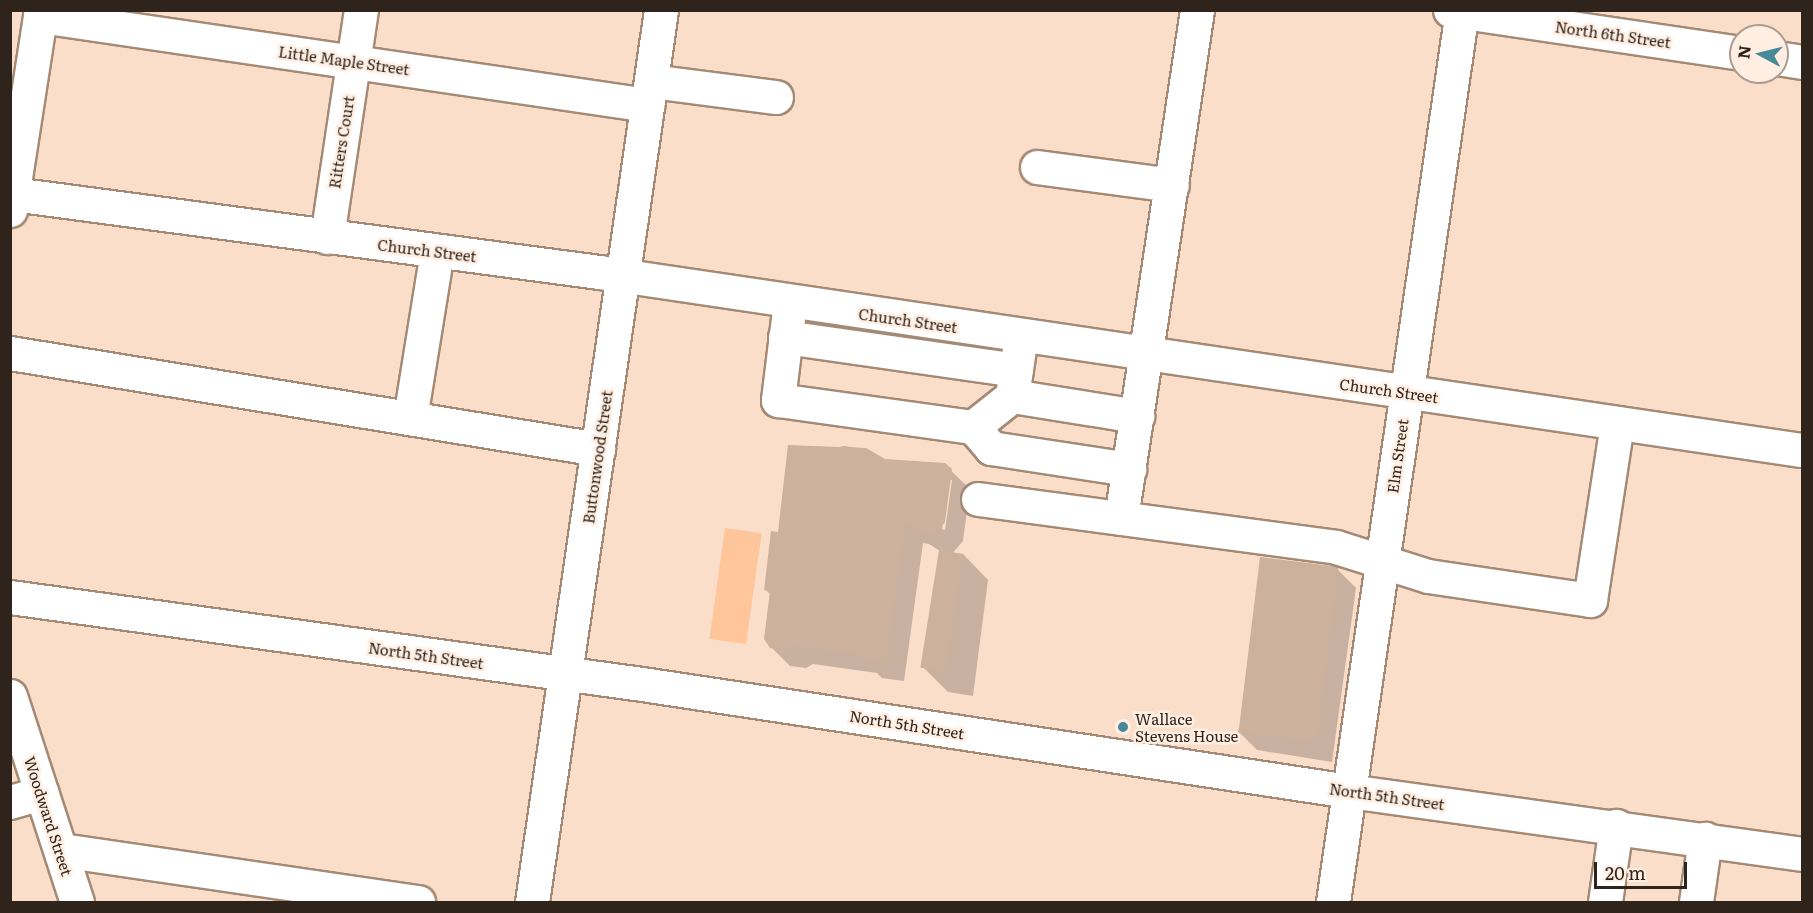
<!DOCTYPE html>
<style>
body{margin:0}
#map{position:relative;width:1813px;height:913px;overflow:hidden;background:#fadec9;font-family:Literata,serif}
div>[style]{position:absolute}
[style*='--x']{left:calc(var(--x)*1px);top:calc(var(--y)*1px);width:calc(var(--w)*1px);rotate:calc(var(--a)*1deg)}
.green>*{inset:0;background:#fec69a;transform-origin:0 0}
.shadow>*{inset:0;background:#0003}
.building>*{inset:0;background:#ccb19c;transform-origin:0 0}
.roads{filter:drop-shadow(2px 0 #a38a76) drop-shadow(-2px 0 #a38a76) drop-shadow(0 2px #a38a76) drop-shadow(0 -2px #a38a76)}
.minor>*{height:33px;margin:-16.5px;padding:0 16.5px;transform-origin:16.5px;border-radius:16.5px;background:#fff}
.major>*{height:33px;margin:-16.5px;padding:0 16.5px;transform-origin:16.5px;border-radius:16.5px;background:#fff}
.dots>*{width:16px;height:16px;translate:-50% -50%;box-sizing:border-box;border:3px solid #ffeee1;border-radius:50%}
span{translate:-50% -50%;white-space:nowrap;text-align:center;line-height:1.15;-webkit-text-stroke:5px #ffeee1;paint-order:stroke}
.street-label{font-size:15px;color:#2e241c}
.poi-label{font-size:15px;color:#2e241c}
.left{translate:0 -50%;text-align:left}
.frame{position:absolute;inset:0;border:12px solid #2e241c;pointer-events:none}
.north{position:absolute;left:1729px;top:24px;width:60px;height:60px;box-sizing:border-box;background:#ffeee1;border:2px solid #ab9d92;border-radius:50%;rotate:277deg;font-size:16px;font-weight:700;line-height:24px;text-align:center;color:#2e241c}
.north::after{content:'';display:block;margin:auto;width:21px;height:27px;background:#458a96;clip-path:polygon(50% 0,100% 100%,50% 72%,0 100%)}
.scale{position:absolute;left:1594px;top:862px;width:93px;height:27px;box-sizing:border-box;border:3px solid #2e241c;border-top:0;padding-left:8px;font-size:18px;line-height:21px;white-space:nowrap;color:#2e241c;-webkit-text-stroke:4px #ffeee1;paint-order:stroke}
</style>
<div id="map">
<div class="green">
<div style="left:725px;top:528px;width:37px;height:112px;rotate:8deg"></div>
</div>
<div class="shadow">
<div style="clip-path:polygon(evenodd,844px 446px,865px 449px,884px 460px,944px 464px,970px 489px,963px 541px,952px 554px,964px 555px,988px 580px,973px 696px,948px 692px,923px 667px,940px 551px,929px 544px,923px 543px,904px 681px,882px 678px,877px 673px,813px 664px,806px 668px,790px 666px,771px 647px,771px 595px,766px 590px,779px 533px,820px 451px,844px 446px,949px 480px,952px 480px,945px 530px,942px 529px,949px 480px)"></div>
<div style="clip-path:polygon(1337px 569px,1356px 588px,1332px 762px,1257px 750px,1238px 731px)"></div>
</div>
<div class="building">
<div style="clip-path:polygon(788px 445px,866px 448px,885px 459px,945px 463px,952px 469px,945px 522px,934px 535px,916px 533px,913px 526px,905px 525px,886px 663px,862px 660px,862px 655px,793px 646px,787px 650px,770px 648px,764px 639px,770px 591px,764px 590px,771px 531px,778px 532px)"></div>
<div style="left:939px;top:550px;width:25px;height:119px;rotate:9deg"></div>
<div style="left:1260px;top:557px;width:79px;height:177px;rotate:7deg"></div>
</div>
<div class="roads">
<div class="minor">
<div style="--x:1450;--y:10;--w:294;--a:8.4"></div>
<div style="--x:40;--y:16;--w:614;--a:8.33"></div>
<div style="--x:1777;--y:58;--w:25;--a:9"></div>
<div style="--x:651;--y:81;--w:126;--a:7.3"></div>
<div style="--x:1037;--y:167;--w:136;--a:7.6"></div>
<div style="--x:13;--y:194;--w:591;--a:7.58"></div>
<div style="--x:599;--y:272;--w:1216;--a:8.42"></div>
<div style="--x:10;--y:210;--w:202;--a:-81.2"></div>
<div style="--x:327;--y:237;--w:230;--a:-81.5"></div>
<div style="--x:790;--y:302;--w:99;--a:97"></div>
<div style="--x:778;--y:400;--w:197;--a:7.9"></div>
<div style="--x:973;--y:427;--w:50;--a:-38.5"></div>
<div style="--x:1012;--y:396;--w:61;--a:-81.5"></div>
<div style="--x:785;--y:337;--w:233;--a:8.1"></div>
<div style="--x:10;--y:353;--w:596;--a:9.27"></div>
<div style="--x:1012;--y:396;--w:127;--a:9.1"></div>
<div style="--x:410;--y:418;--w:169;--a:-80.8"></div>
<div style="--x:973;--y:427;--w:28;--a:49"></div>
<div style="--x:991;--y:448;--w:140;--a:8.7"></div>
<div style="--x:978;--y:499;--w:361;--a:7.6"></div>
<div style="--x:1336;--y:547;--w:96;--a:17.5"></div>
<div style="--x:1428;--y:576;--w:164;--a:8.4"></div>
<div style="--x:1590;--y:600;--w:179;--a:-81.3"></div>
<div style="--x:1121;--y:518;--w:514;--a:-81.49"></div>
<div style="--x:10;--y:696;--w:217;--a:72"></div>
<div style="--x:10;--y:802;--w:33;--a:-16"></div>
<div style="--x:61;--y:850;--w:361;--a:8.3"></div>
<div style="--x:532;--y:902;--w:901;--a:-81.77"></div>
<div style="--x:1333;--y:902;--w:901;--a:-81.77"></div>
<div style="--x:1605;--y:902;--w:77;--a:-81.8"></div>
<div style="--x:1696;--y:902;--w:64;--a:-81.9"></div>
</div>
<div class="major">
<div style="--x:10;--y:597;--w:638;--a:7.84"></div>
<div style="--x:642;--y:684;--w:715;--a:8.61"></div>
<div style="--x:1349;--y:791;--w:457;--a:7.9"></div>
</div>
</div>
<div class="dots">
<div style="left:1123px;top:727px;background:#458a96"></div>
</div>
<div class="street-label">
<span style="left:1613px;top:34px;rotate:8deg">North 6th Street</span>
<span style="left:344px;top:60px;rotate:8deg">Little Maple Street</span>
<span style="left:341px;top:142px;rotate:-81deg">Ritters Court</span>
<span style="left:427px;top:250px;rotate:7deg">Church Street</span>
<span style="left:908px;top:320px;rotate:8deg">Church Street</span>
<span style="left:1389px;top:390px;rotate:8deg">Church Street</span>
<span style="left:1397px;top:456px;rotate:-82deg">Elm Street</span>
<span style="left:597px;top:457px;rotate:-82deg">Buttonwood Street</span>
<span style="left:426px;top:655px;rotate:8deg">North 5th Street</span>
<span style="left:907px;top:724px;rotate:9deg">North 5th Street</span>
<span style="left:1387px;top:796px;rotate:8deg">North 5th Street</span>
<span style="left:49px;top:816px;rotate:72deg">Woodward Street</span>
</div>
<div class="poi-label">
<span class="left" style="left:1135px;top:727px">Wallace<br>Stevens House</span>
</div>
<div class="frame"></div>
<div class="north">N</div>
<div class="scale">20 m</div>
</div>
